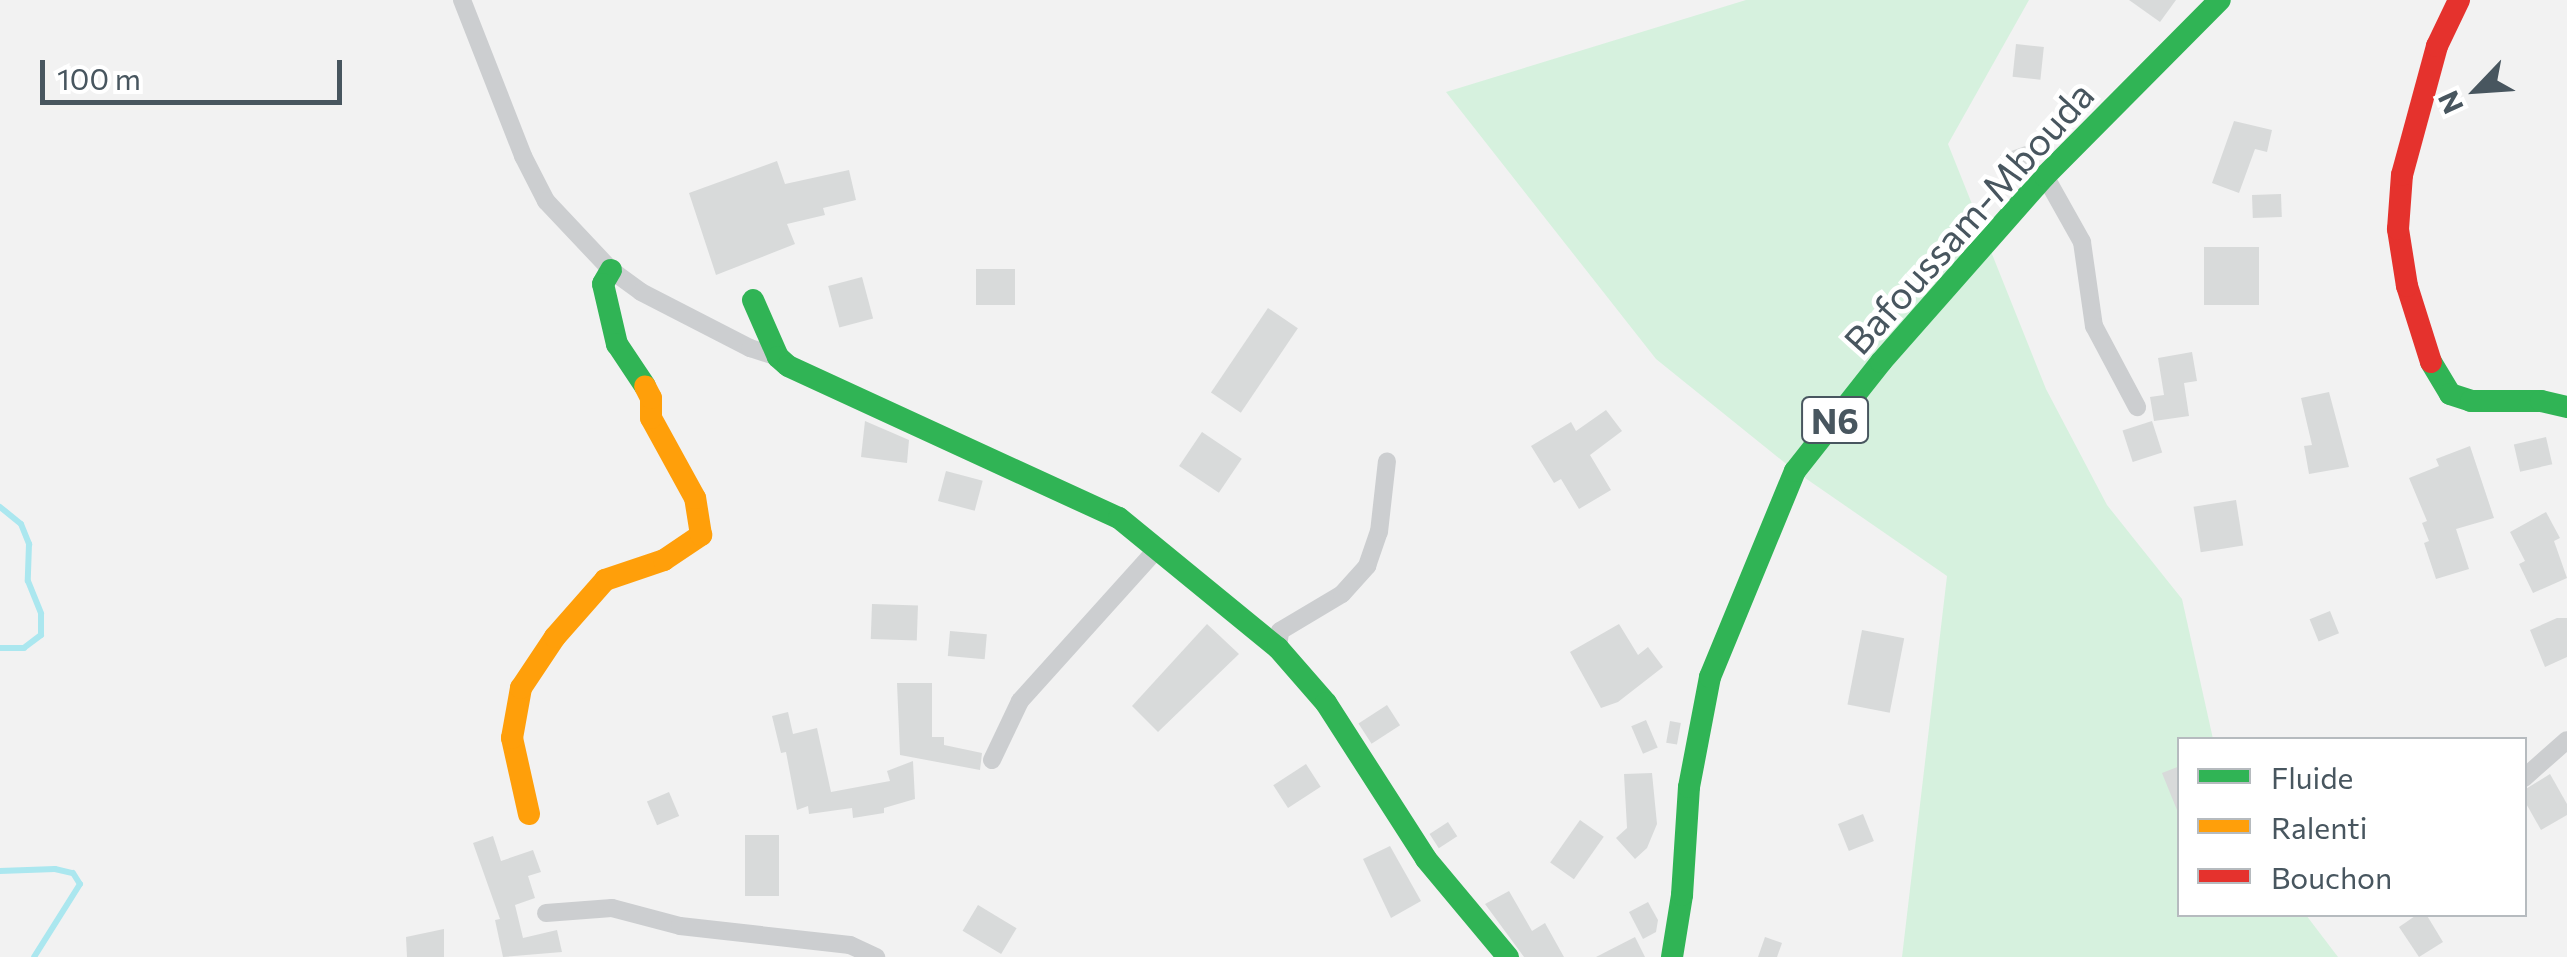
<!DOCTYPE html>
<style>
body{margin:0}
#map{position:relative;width:2567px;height:957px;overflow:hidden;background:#f2f2f2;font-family:Commissioner,sans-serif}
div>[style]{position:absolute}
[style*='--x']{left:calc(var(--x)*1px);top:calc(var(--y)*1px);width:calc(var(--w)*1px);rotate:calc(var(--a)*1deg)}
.green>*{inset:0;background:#d6f1de}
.stream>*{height:6px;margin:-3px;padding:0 3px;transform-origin:3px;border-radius:3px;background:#abe7ef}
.building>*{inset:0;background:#d8dada;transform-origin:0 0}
.street>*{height:18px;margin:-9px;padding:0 9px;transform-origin:9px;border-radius:9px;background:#ccced0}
.fast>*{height:22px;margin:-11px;padding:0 11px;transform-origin:11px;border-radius:11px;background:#30b455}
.slow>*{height:22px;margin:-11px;padding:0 11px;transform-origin:11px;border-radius:11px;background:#ff9f0a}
.jam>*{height:22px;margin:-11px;padding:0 11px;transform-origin:11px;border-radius:11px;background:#e5322d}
span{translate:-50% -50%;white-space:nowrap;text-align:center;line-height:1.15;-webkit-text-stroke:9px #fff;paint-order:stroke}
.shield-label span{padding:2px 8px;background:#fff;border:2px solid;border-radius:8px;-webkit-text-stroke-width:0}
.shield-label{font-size:35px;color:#48565f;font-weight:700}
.street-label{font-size:38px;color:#48565f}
.legend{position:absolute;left:2177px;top:737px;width:350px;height:180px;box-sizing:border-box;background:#fff;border:2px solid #b6bbbf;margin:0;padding:12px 18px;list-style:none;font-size:30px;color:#48565f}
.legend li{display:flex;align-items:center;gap:20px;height:50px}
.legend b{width:50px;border:2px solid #b6bbbf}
.north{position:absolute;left:2427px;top:40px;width:100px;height:100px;-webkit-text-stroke:8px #fff;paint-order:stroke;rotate:245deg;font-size:28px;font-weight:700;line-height:40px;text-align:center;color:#48565f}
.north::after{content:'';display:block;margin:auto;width:35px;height:45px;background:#48565f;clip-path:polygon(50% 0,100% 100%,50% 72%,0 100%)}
.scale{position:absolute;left:40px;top:60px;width:302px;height:45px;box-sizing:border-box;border:5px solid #48565f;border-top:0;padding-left:12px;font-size:30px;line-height:35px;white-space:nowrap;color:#48565f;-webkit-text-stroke:8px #fff;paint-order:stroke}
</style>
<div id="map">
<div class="green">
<div style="clip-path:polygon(1746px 0,2029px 0,1948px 144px,2046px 389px,2107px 505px,2182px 599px,2213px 739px,2180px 740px,2180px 914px,2306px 915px,2338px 957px,1902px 957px,1947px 576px,1795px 471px,1656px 359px,1446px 92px)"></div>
</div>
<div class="stream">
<div style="--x:0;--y:507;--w:27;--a:39"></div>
<div style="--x:21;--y:524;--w:22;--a:68"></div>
<div style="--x:29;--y:544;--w:37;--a:92"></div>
<div style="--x:28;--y:581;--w:35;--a:68"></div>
<div style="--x:41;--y:614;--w:21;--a:90"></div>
<div style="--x:41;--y:635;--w:21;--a:143"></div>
<div style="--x:24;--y:648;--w:24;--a:180"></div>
<div style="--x:0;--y:871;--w:55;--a:-2.1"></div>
<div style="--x:55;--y:869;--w:18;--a:13"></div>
<div style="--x:73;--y:873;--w:13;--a:58"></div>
<div style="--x:80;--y:884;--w:86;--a:122.2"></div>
</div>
<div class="building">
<div style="clip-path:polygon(2129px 0,2176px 0,2160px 22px)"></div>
<div style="left:2016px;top:44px;width:28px;height:33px;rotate:6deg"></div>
<div style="clip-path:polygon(2234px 121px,2272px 130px,2267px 152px,2255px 149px,2239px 193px,2212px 183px)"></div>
<div style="clip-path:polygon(2028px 145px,2033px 160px,2026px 168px,2006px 174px,2000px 155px)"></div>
<div style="clip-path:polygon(777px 161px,785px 184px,849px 170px,856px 200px,823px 208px,825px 215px,787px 224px,795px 244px,716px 275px,689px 193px)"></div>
<div style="left:2281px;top:194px;width:23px;height:29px;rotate:88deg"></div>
<div style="left:2204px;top:247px;width:55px;height:58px"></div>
<div style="left:976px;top:269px;width:39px;height:36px"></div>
<div style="left:862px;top:277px;width:43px;height:35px;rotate:75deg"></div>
<div style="left:1268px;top:308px;width:36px;height:102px;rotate:34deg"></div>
<div style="clip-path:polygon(2192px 352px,2197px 381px,2184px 383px,2189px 416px,2154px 421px,2150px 397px,2164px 395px,2158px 358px)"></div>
<div style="clip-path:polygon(2329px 392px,2349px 467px,2309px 474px,2304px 446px,2312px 445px,2301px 398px)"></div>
<div style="clip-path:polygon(1606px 410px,1622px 431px,1590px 455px,1611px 490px,1579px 509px,1561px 479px,1554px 483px,1531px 446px,1571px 422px,1576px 431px)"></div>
<div style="clip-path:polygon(865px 421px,909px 440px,907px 463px,861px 457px)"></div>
<div style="left:2152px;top:421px;width:33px;height:31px;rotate:72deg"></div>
<div style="left:1202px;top:432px;width:48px;height:41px;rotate:34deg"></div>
<div style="left:2546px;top:437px;width:28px;height:33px;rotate:77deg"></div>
<div style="clip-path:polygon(2470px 446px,2494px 518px,2456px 529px,2469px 569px,2436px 579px,2424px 543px,2429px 541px,2422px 523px,2427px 521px,2409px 478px,2439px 466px,2436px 459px)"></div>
<div style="left:946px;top:471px;width:38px;height:31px;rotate:15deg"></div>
<div style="left:2236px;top:500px;width:46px;height:43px;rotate:81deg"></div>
<div style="clip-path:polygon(2546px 512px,2560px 538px,2554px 541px,2567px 578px,2533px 593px,2519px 564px,2525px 561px,2510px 532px)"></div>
<div style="left:872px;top:604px;width:46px;height:35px;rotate:2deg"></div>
<div style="left:2330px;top:611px;width:24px;height:22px;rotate:68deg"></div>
<div style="clip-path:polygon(2557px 618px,2567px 618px,2567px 657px,2545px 667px,2530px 630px)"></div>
<div style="clip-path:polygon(1207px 624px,1239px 654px,1158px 732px,1132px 706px)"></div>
<div style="clip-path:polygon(1619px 624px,1638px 655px,1648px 647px,1663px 667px,1618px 702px,1601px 708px,1570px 652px)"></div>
<div style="left:1862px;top:630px;width:43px;height:76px;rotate:11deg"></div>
<div style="left:950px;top:631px;width:37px;height:25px;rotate:5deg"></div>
<div style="clip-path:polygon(897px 683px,932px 683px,932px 737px,944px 737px,944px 745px,982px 753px,980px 770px,900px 755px)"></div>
<div style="left:1387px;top:705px;width:24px;height:34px;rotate:57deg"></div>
<div style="clip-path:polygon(788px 712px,793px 734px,817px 728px,831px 792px,890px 781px,887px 771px,913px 761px,915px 799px,884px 808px,884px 813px,853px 818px,852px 808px,809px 814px,808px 806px,797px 810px,786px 752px,781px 753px,772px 716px)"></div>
<div style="left:1646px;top:720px;width:30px;height:16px;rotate:67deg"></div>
<div style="left:1670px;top:721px;width:11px;height:22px;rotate:10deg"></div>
<div style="left:1306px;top:764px;width:27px;height:39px;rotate:57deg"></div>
<div style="clip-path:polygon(2180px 766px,2180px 815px,2179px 815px,2162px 773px)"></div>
<div style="clip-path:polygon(1652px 773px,1657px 824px,1647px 848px,1635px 859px,1616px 838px,1627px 828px,1624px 774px)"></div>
<div style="clip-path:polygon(2550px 774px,2567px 804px,2567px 815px,2541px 830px,2524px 800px,2524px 790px)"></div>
<div style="left:669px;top:792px;width:26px;height:24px;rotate:67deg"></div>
<div style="left:1863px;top:814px;width:29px;height:27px;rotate:68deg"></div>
<div style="left:1580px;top:820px;width:29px;height:52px;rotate:35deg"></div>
<div style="left:1448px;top:822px;width:17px;height:22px;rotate:57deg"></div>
<div style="left:745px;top:835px;width:34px;height:61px"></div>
<div style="clip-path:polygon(493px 836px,501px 861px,533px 850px,541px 872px,528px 876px,535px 898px,515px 905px,523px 938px,557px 930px,562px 952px,503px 957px,495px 920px,500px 919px,473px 843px)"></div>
<div style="clip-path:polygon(1390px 846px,1421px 901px,1391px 918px,1363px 859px)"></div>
<div style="clip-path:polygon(1509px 891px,1532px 931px,1545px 923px,1564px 957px,1524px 957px,1485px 904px)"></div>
<div style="clip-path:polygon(1648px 902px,1658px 920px,1656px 932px,1643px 939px,1629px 912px)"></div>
<div style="left:978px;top:905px;width:45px;height:30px;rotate:31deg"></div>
<div style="clip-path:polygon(2418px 914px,2426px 914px,2443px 942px,2419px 957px,2399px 927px)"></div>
<div style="clip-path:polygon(444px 929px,444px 957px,407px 957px,406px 937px)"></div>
<div style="clip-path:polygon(1635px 937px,1645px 957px,1596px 957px)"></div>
<div style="clip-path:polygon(1765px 937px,1782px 943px,1777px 957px,1758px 957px)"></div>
</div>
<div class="street">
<div style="--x:462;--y:0;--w:168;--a:68.6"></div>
<div style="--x:523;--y:156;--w:51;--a:62.9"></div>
<div style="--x:546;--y:201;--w:95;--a:46.7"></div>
<div style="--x:611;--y:270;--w:37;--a:36"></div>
<div style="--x:641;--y:292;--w:123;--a:27.2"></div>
<div style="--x:750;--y:348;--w:29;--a:18"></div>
<div style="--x:2045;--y:176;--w:76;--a:60.7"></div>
<div style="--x:2082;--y:242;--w:85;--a:81.9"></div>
<div style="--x:2094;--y:326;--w:92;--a:62"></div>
<div style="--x:1278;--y:648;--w:17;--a:-83"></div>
<div style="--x:1280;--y:631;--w:72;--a:-30.8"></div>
<div style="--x:1342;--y:594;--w:38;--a:-48"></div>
<div style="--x:1367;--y:566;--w:36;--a:-71"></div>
<div style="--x:1379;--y:532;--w:71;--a:-83.6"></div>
<div style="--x:992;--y:760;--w:65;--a:-64.6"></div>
<div style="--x:1020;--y:701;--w:205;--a:-48"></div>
<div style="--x:2524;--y:778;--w:57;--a:-41.5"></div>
<div style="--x:546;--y:913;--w:66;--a:-4.3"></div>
<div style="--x:612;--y:908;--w:70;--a:14.8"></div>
<div style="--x:680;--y:926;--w:171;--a:6.4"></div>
<div style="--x:850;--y:945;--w:29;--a:25"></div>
</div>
<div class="fast">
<div style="--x:611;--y:270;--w:16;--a:120"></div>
<div style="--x:603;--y:284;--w:62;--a:76.9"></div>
<div style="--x:617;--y:344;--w:50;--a:56.3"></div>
<div style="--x:753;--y:300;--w:62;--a:66.3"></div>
<div style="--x:778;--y:357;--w:13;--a:42"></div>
<div style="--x:788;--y:366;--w:364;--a:24.7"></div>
<div style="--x:1119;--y:518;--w:205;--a:39.3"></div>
<div style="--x:1278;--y:648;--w:73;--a:48.9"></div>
<div style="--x:1326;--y:703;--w:185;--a:57.3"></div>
<div style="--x:1426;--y:859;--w:128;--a:50.1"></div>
<div style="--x:2431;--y:362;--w:37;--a:59"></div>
<div style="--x:2450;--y:394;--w:22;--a:18"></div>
<div style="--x:2471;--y:401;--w:70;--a:0"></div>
<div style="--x:2541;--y:401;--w:27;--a:13"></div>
<div style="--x:1672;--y:957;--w:63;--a:-80.8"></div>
<div style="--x:1682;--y:895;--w:108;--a:-86.3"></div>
<div style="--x:1689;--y:787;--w:112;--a:-79.2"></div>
<div style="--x:1710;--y:677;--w:223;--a:-67.6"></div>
<div style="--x:1795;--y:471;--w:139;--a:-51.7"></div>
<div style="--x:1881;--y:362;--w:248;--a:-48.6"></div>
<div style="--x:2045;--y:176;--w:248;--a:-45.2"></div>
</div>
<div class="slow">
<div style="--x:529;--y:814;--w:78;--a:-102.6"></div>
<div style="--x:512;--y:738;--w:51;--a:-79.8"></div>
<div style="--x:521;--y:688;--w:61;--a:-56.3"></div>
<div style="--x:555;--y:637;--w:76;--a:-48.7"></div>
<div style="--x:605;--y:580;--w:62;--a:-18.7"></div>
<div style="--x:664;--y:560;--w:45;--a:-34"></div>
<div style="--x:701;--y:535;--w:37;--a:-99"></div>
<div style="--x:695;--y:498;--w:91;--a:-118.8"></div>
<div style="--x:651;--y:418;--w:20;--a:-90"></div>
<div style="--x:651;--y:398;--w:13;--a:-117"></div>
</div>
<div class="jam">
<div style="--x:2431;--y:362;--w:80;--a:-107.5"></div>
<div style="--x:2407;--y:286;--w:58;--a:-99"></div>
<div style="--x:2398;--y:229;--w:54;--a:-85.8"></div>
<div style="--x:2402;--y:175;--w:134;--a:-74.8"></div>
<div style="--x:2437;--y:46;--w:51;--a:-64.4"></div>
</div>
<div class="shield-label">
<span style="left:1835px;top:420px">N6</span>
</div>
<div class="street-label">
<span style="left:1968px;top:217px;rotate:-48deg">Bafoussam-Mbouda</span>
</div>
<ul class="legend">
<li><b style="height:12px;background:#30b455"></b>Fluide</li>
<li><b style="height:12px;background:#ff9f0a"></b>Ralenti</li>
<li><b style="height:12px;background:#e5322d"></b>Bouchon</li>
</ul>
<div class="north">N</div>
<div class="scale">100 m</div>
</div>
